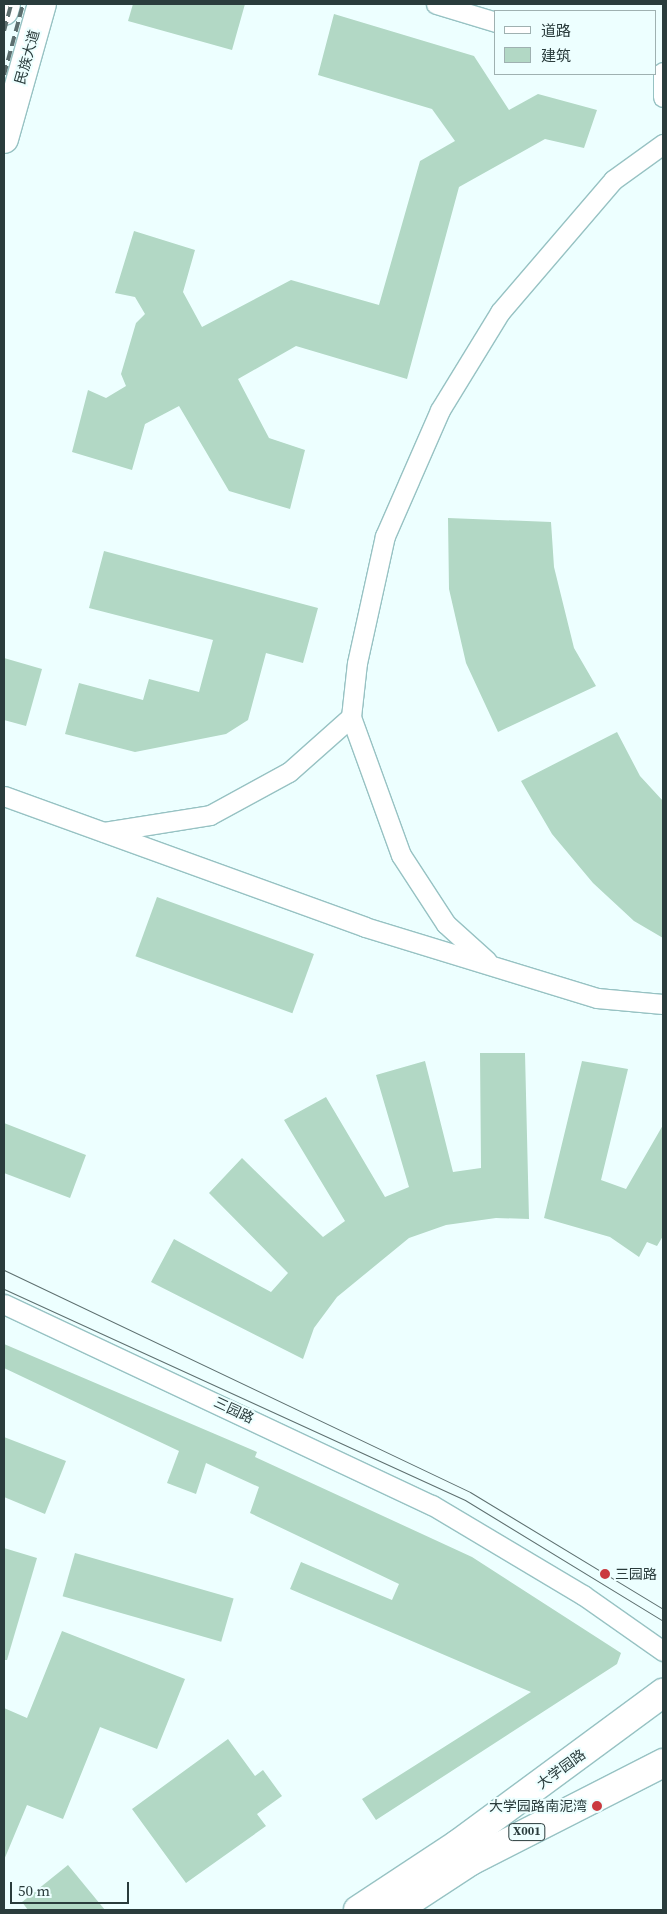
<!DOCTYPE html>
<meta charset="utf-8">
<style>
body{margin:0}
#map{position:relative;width:667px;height:1914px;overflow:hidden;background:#edffff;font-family:"Source Serif 4","Noto Sans SC",serif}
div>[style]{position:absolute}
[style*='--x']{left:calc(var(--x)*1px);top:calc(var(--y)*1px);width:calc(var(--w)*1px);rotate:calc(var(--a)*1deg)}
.building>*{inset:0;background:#b2d8c5;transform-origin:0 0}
.roads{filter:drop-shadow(1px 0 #97c2c3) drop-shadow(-1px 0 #97c2c3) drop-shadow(0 1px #97c2c3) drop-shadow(0 -1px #97c2c3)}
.street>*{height:19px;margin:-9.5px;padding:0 9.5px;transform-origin:9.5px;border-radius:9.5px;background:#fff}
.primary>*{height:28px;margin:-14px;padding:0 14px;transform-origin:14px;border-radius:14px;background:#fff}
.tram>*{height:1px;margin:-0.5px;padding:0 0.5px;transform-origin:0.5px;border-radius:0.5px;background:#5d6f6f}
.rail>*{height:4px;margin-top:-2px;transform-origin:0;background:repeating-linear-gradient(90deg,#5d6f6f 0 10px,transparent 0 15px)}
.dots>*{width:14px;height:14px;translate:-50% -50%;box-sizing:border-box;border:2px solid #edffff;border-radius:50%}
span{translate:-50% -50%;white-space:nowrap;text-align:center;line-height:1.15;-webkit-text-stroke:4px #edffff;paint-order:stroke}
.shield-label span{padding:1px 4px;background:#edffff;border:1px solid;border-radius:4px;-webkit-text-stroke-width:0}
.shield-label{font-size:12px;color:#2a3c3c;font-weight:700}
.street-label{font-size:14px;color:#2a3c3c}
.poi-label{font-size:14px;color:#2a3c3c}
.left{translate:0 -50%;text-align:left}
.right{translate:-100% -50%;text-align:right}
.frame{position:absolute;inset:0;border:5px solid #2a3c3c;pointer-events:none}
.legend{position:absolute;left:494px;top:10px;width:162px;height:65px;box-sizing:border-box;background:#edffff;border:1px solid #9fb1b1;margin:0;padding:6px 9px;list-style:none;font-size:15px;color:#2a3c3c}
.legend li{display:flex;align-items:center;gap:10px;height:25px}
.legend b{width:25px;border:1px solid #9fb1b1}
.scale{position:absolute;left:10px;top:1882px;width:119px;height:22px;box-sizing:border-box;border:2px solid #2a3c3c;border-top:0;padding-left:6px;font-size:15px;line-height:18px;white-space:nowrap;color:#2a3c3c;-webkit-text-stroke:4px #edffff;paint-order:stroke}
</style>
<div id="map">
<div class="building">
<div style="clip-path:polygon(133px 4px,245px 4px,232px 50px,128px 21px)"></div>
<div style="clip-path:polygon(334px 14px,474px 56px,509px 110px,538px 94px,597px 110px,584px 148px,545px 139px,459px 187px,407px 379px,296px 346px,238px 379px,269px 438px,305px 450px,290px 509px,229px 491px,179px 406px,145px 424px,132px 470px,72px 452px,88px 390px,106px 398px,126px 386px,121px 374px,136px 323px,145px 314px,135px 297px,115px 293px,134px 231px,195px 250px,183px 292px,202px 327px,291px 280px,379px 305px,420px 161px,455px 141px,432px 109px,318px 75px)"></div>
<div style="clip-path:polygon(448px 518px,551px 522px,554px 567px,574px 648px,596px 686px,498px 732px,466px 663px,449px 589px)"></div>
<div style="clip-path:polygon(104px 551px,318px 608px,303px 663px,266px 653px,248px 720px,226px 734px,135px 752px,65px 734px,79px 683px,143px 700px,149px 679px,199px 692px,213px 640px,89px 608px)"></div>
<div style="clip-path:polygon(4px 658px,42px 669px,26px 726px,4px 720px)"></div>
<div style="clip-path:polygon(617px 732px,640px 776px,663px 801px,663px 938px,634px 921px,593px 883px,552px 834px,521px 781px)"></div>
<div style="left:157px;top:897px;width:167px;height:63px;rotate:20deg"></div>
<div style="clip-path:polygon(480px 1053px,525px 1053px,529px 1219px,496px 1218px,446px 1225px,409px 1238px,337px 1297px,314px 1328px,303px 1359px,151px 1282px,174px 1239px,271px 1292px,288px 1273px,209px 1193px,242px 1158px,323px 1237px,345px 1221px,284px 1120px,326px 1097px,385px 1197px,409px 1187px,376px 1075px,425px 1061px,453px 1172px,481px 1168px)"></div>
<div style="clip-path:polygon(582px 1061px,628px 1069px,601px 1180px,626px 1189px,663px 1125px,663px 1236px,657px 1246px,647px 1242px,639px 1257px,610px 1237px,544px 1218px)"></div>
<div style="clip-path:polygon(4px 1123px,86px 1155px,70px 1198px,4px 1173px)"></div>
<div style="clip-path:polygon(4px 1344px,257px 1452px,255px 1457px,472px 1557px,621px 1653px,617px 1664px,376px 1820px,362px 1799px,531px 1692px,290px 1589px,301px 1562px,392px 1600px,399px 1584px,250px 1513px,259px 1487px,206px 1463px,196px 1494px,167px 1483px,179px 1451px,4px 1368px)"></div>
<div style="clip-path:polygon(4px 1437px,66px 1461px,45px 1514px,4px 1497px)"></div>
<div style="clip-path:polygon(4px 1548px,37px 1558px,7px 1660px,4px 1660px)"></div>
<div style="left:75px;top:1553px;width:165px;height:45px;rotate:16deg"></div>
<div style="clip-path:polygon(62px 1631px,185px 1679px,157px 1749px,100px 1727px,63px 1819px,27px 1805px,4px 1860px,4px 1708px,27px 1718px)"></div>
<div style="clip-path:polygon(228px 1739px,255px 1776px,263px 1770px,282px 1796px,257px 1814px,266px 1826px,186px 1883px,132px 1809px)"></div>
<div style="clip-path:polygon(68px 1865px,105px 1910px,28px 1910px,22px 1902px)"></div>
</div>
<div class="roads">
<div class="street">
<div style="--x:436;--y:4;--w:63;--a:16.7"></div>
<div style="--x:663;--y:72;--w:25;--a:90"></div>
<div style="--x:351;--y:717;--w:54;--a:-83.7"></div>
<div style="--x:357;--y:663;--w:130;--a:-77.6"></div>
<div style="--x:385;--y:536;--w:137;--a:-66.4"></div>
<div style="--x:440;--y:410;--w:115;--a:-58.5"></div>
<div style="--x:500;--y:312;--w:174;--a:-49.4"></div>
<div style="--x:613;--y:180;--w:62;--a:-35.8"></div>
<div style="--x:4;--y:796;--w:384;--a:19.9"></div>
<div style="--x:365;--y:927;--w:243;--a:17"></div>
<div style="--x:597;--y:998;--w:66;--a:5.2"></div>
<div style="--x:104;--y:832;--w:107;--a:-9.1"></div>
<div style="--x:210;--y:815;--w:90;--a:-28.6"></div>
<div style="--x:289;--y:772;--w:83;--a:-41.6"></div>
<div style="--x:351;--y:717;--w:147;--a:70.1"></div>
<div style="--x:401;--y:855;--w:82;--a:56.9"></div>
<div style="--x:446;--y:924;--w:55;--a:42.1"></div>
<div style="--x:4;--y:1304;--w:473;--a:25.2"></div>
<div style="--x:432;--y:1505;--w:176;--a:30.8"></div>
<div style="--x:583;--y:1595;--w:98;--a:35"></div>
</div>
<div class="primary">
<div style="--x:4;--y:11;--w:7;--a:-74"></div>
<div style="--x:4;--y:139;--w:140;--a:-74.3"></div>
<div style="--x:358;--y:1910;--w:120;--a:-33.4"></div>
<div style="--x:458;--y:1844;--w:255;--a:-36.4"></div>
<div style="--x:396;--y:1910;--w:90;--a:-33.2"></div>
<div style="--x:471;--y:1861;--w:216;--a:-27"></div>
</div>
</div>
<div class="tram">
<div style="--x:4;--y:1270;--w:516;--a:25.47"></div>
<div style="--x:470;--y:1492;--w:226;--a:31.2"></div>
<div style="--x:4;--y:1289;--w:507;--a:24.59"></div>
<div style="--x:465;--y:1500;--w:232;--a:31.4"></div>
</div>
<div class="rail">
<div style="--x:4;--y:31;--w:28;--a:-75"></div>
<div style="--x:4;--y:75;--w:73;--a:-75"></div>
</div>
<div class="dots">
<div style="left:605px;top:1574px;background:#ca3a3f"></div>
<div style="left:597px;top:1806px;background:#ca3a3f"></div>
</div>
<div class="shield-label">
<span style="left:527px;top:1832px">X001</span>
</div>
<div class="street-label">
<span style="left:27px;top:57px;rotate:-74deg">民族大道</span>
<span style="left:234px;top:1410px;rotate:25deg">三园路</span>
<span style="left:561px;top:1769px;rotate:-36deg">大学园路</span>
</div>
<div class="poi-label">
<span class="left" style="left:615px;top:1574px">三园路</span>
<span class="right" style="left:587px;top:1806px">大学园路南泥湾</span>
</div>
<div class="frame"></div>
<ul class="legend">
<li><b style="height:6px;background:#fff"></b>道路</li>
<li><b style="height:14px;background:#b2d8c5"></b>建筑</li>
</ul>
<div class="scale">50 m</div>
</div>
